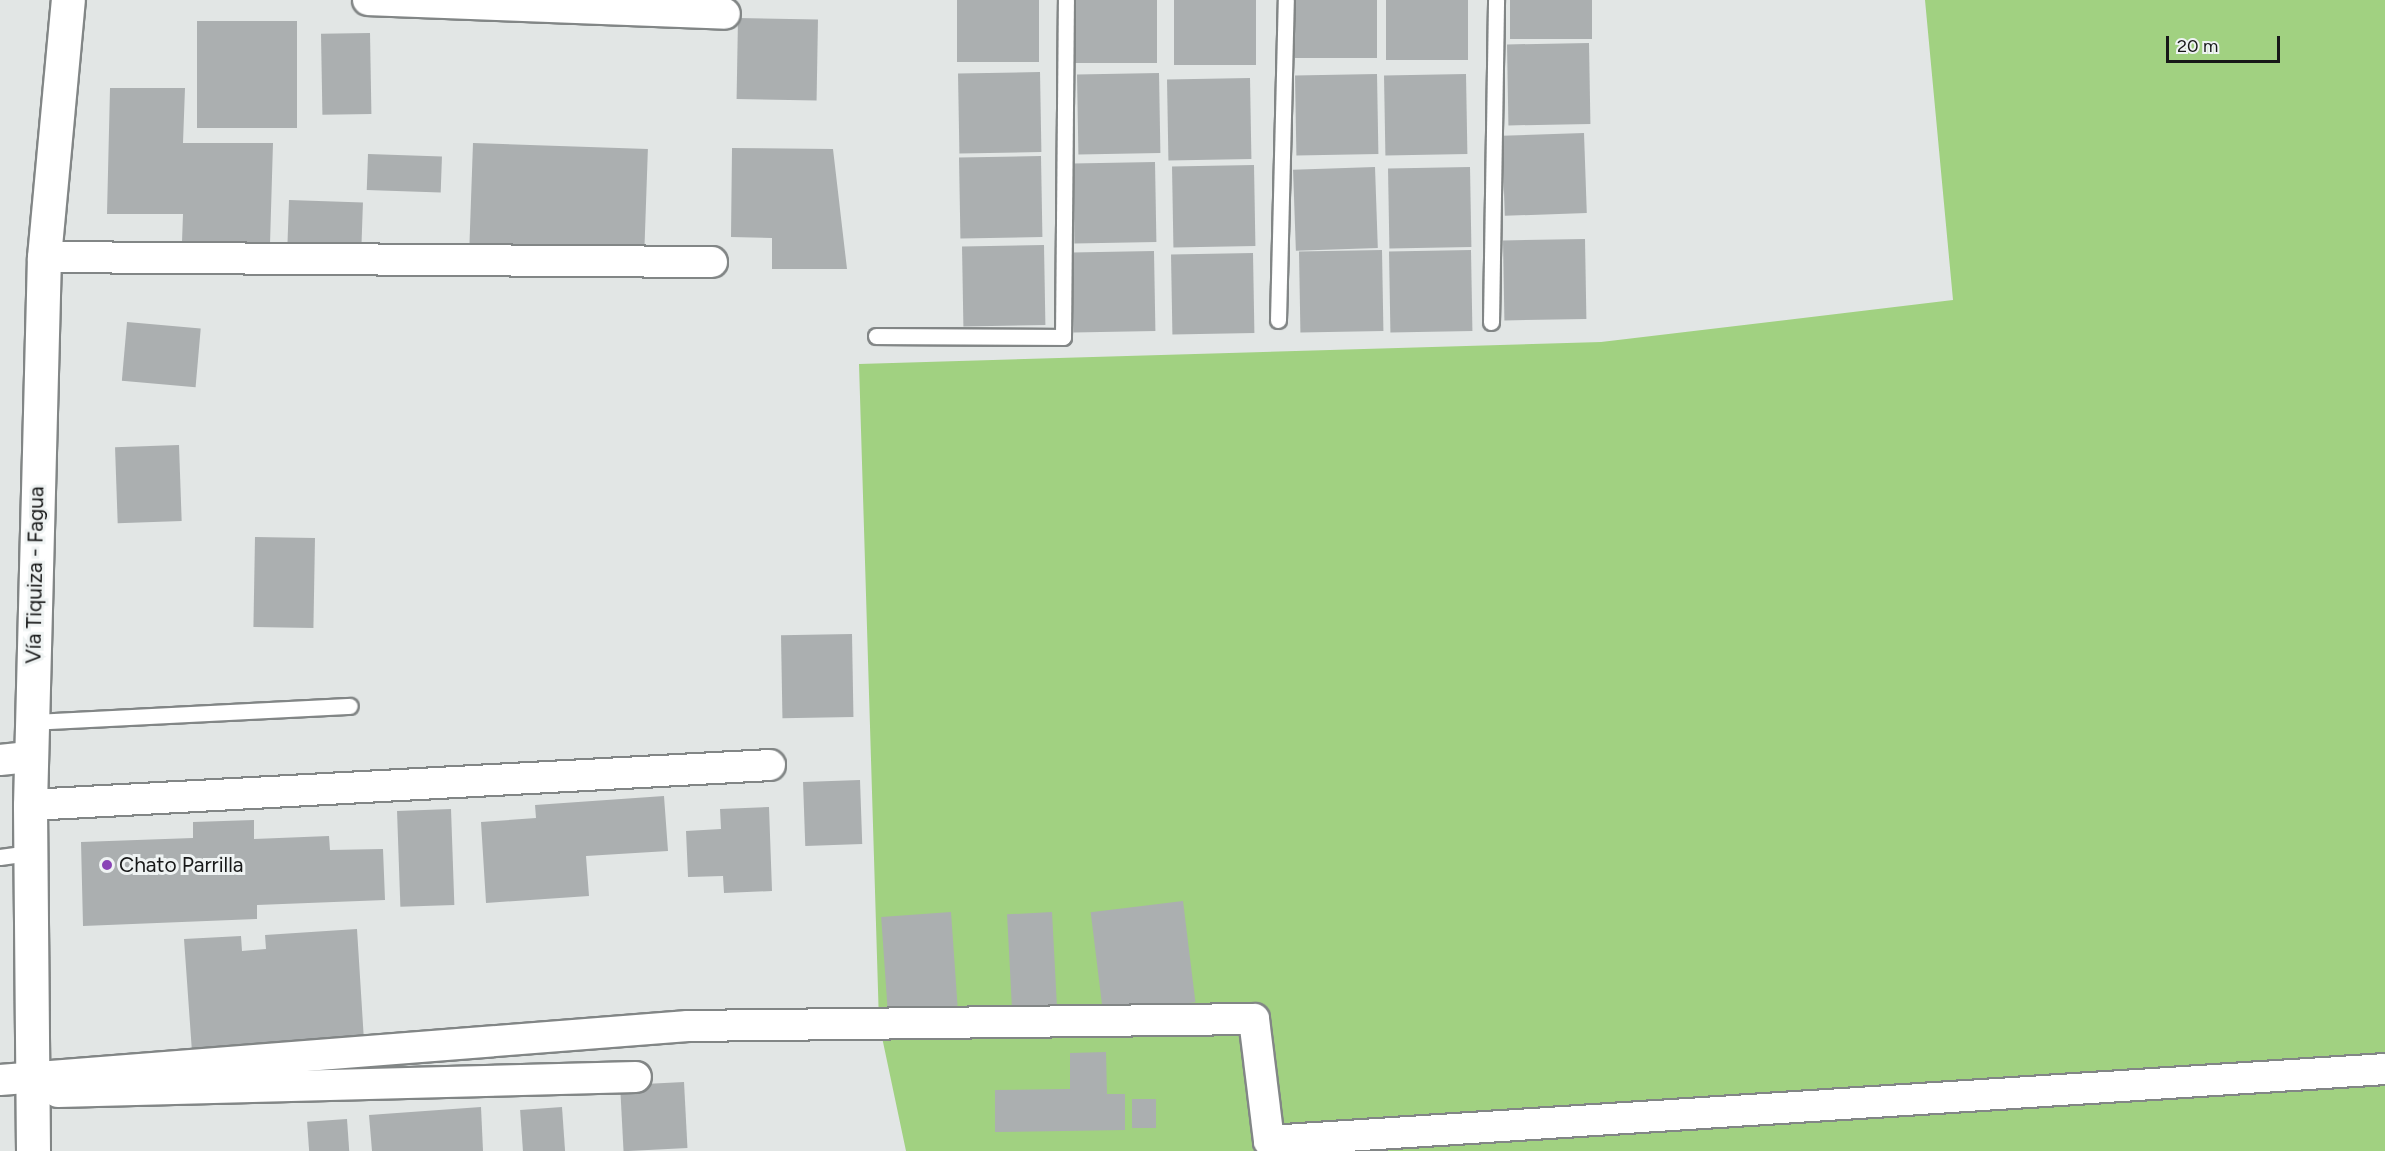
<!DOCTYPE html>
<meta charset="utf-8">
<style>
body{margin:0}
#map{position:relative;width:2385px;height:1151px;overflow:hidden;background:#e2e6e5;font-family:Figtree,sans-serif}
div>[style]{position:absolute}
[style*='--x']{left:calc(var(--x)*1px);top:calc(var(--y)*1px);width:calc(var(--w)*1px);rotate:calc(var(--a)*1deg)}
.green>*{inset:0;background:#a1d181}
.building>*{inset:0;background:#abafb0;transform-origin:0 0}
.roads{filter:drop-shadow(2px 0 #828686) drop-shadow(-2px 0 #828686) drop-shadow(0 2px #828686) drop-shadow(0 -2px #828686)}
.lane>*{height:15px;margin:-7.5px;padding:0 7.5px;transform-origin:7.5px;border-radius:7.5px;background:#fff}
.street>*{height:30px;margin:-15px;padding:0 15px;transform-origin:15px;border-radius:15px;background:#fff}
.secondary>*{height:33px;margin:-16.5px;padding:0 16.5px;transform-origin:16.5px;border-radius:16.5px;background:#fff}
.dots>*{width:16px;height:16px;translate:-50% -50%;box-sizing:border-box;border:3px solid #eff3f3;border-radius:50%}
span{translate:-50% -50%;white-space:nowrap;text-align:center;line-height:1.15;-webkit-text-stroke:6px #eff3f3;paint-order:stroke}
.street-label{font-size:21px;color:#171818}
.poi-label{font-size:21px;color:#171818}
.left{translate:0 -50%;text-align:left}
.scale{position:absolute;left:2166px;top:36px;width:114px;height:27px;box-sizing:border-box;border:3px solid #171818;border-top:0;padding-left:8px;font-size:18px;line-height:21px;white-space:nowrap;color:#171818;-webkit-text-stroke:4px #eff3f3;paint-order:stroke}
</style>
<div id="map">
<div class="green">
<div style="clip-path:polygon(1925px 0,2385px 0,2385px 1151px,906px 1151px,879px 1023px,859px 364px,1601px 342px,1953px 300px)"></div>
</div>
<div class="building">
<div style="left:957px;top:0;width:82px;height:62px"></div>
<div style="left:1075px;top:0;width:82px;height:63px"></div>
<div style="left:1174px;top:0;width:82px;height:65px"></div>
<div style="left:1295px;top:0;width:82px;height:58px"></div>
<div style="left:1386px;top:0;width:82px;height:60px"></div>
<div style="left:1510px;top:0;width:82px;height:39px"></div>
<div style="left:738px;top:18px;width:80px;height:81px;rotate:1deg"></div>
<div style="left:197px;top:21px;width:100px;height:107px"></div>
<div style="left:370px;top:33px;width:81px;height:49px;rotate:89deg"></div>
<div style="left:1589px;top:43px;width:81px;height:82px;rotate:89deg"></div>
<div style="left:1040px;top:72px;width:80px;height:82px;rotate:89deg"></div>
<div style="left:1159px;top:73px;width:80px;height:82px;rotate:89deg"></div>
<div style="left:1377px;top:74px;width:80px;height:82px;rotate:89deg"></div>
<div style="left:1466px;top:74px;width:80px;height:82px;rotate:89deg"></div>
<div style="left:1250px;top:78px;width:81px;height:83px;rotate:89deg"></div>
<div style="clip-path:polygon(110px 88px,185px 88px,183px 143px,273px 143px,270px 244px,182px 242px,183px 214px,107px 214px)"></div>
<div style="left:1584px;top:133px;width:80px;height:82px;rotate:88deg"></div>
<div style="left:473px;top:143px;width:175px;height:103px;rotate:2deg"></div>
<div style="clip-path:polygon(732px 148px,833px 149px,847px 269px,772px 269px,772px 238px,731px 237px)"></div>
<div style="left:368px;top:154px;width:74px;height:36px;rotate:2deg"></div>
<div style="left:1041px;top:156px;width:81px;height:82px;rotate:89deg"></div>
<div style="left:1155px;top:162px;width:80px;height:82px;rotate:89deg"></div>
<div style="left:1254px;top:165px;width:81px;height:82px;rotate:89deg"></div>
<div style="left:1375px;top:167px;width:81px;height:82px;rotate:88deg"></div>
<div style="left:1470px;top:167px;width:80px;height:82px;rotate:89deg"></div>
<div style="left:289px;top:200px;width:74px;height:45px;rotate:2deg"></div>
<div style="left:1585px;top:239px;width:80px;height:82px;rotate:89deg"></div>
<div style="left:1044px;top:245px;width:80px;height:82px;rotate:89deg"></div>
<div style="left:1382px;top:250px;width:81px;height:83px;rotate:89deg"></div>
<div style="left:1471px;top:250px;width:81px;height:82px;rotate:89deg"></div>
<div style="left:1154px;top:251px;width:80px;height:82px;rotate:89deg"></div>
<div style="left:1253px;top:253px;width:80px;height:82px;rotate:89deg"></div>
<div style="left:127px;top:322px;width:74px;height:59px;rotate:5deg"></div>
<div style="left:179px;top:445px;width:76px;height:64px;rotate:88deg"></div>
<div style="left:255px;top:537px;width:60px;height:90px;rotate:1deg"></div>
<div style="left:852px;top:634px;width:83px;height:71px;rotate:89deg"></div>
<div style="left:860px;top:780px;width:64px;height:57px;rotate:88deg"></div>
<div style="clip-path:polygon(664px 796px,668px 851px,586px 856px,589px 896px,486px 903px,481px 822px,536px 818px,535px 805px)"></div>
<div style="clip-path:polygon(769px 807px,772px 891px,724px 893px,723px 876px,688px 877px,686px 831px,721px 829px,720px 809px)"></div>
<div style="left:451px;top:809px;width:96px;height:54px;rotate:88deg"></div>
<div style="clip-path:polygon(254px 820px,254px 839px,329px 836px,330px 850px,383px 849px,385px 900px,257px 905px,257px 919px,83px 926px,81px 842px,193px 838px,193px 822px)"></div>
<div style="left:1183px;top:901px;width:102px;height:93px;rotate:83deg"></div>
<div style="left:951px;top:912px;width:94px;height:70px;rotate:86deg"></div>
<div style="left:1052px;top:912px;width:104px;height:45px;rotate:87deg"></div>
<div style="clip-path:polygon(357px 929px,364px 1041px,192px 1052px,184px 939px,241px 936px,242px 951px,266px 949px,265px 935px)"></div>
<div style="clip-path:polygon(1106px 1052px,1107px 1094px,1125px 1094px,1125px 1130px,995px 1132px,995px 1090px,1070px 1089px,1070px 1053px)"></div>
<div style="left:684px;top:1082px;width:66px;height:64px;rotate:87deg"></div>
<div style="left:1132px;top:1099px;width:24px;height:29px"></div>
<div style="clip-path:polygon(481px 1107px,483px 1151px,372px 1151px,369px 1115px)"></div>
<div style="left:562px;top:1107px;width:44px;height:42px;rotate:86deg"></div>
<div style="left:347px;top:1119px;width:32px;height:40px;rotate:86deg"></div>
</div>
<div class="roads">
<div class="lane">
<div style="--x:1278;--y:320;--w:320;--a:-88.6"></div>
<div style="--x:1491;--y:322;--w:322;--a:-89.1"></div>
<div style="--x:876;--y:336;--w:187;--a:0.3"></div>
<div style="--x:1063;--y:337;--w:337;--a:-89.5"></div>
<div style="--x:32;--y:722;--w:318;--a:-2.9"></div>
<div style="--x:0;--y:857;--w:30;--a:-8"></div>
</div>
<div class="street">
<div style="--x:368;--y:0;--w:357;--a:2.2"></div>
<div style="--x:44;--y:257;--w:668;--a:0.43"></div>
<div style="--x:0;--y:760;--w:31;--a:-6"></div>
<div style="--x:30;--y:805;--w:741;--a:-3.09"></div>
<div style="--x:0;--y:1080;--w:690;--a:-4.49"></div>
<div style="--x:688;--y:1026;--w:566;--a:-0.71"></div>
<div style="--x:1254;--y:1019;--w:123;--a:83"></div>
<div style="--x:1269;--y:1141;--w:1118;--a:-3.69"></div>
<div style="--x:58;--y:1092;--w:578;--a:-1.49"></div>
</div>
<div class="secondary">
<div style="--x:33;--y:1151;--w:346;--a:-90.5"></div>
<div style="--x:30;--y:805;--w:548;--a:-88.54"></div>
<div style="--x:44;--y:257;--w:258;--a:-84.7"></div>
</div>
</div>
<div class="dots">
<div style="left:107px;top:865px;background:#8943b6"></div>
</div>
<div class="street-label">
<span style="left:35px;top:575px;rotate:-89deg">Vía Tiquiza - Fagua</span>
</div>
<div class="poi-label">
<span class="left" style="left:119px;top:865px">Chato Parrilla</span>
</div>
<div class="scale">20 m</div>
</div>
